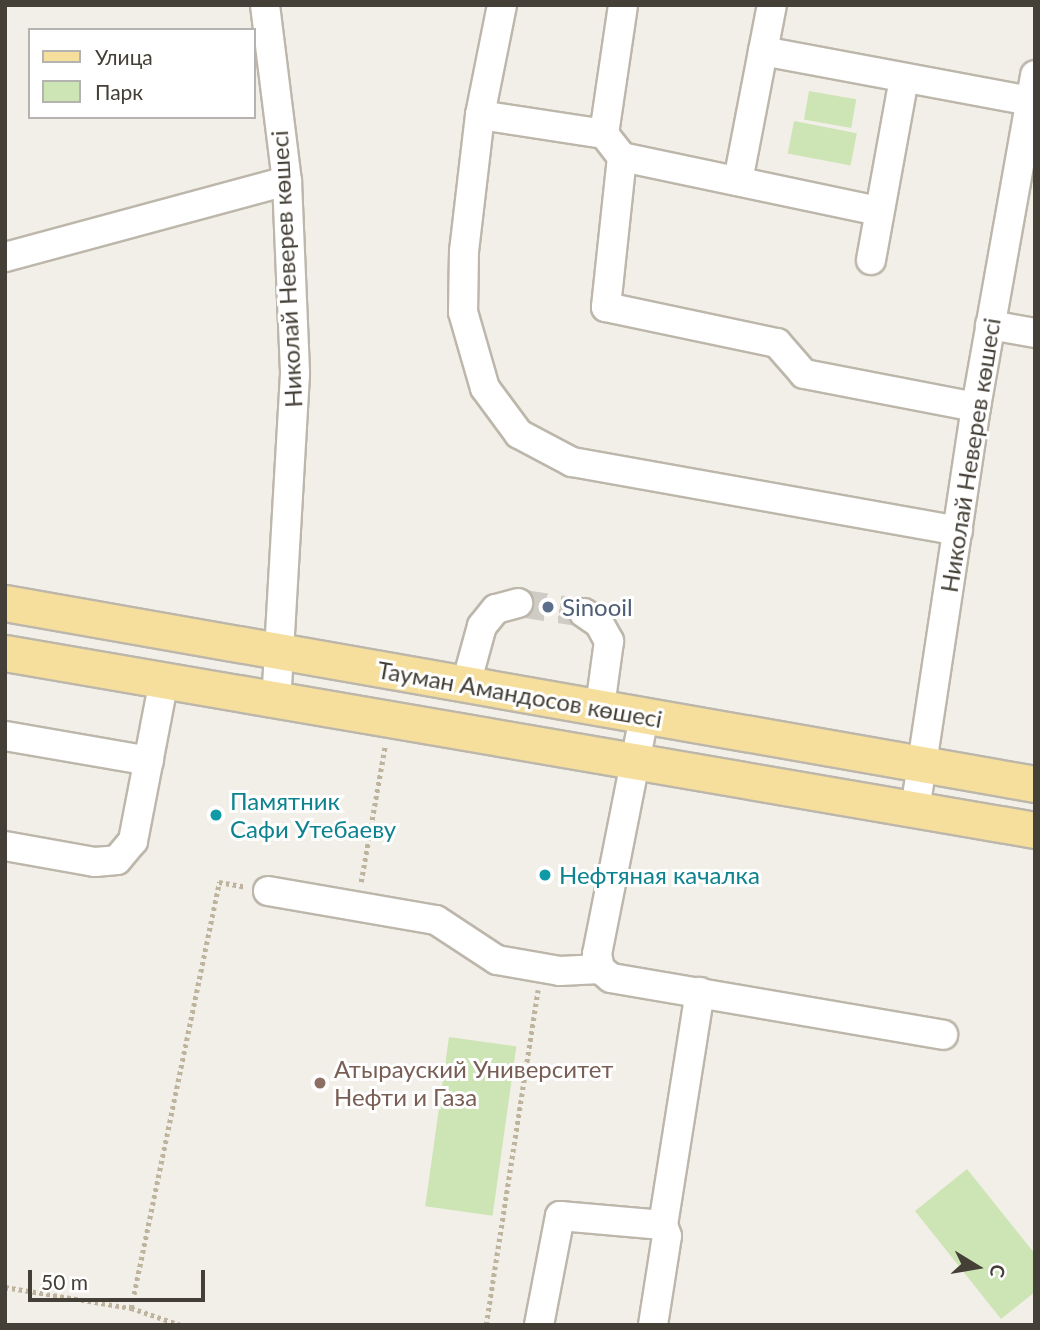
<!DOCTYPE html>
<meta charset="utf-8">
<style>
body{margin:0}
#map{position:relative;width:1040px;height:1330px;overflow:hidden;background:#f2efe8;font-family:Lato,sans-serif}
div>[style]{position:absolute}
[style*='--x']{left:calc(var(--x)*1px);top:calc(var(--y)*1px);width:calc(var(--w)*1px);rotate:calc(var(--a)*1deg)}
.green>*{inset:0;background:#cde4b4;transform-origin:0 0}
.minor-tunnel>*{height:28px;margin-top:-14px;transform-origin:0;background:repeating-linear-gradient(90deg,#cfccc5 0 28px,transparent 0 42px)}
.path>*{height:4.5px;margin-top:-2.25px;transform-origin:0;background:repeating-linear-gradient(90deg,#beb39d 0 3.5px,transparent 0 7px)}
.roads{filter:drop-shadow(2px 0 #bdb7ab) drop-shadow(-2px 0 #bdb7ab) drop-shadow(0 2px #bdb7ab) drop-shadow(0 -2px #bdb7ab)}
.minor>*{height:28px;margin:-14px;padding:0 14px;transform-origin:14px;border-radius:14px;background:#fff}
.major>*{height:35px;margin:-17.5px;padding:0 17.5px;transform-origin:17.5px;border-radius:17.5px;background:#f6df9d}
.dots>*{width:19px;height:19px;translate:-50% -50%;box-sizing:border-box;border:4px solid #fff;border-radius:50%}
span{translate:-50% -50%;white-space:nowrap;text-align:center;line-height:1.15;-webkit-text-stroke:6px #fff;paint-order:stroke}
.street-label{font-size:24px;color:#454037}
.service-label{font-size:24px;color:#4e5e75}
.left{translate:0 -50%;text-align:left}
.culture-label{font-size:24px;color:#0d838f}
.education-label{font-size:24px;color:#785e54}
.frame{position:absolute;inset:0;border:7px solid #454037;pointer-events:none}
.legend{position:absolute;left:28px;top:28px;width:228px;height:91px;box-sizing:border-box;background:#fff;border:2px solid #b5b3af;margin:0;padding:9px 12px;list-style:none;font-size:21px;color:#454037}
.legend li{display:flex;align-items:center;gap:14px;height:35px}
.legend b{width:35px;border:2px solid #b5b3af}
.north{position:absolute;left:942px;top:1232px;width:70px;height:70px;-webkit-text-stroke:5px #fff;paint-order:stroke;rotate:101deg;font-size:19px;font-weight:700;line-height:28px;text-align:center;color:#454037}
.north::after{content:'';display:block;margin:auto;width:24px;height:32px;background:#454037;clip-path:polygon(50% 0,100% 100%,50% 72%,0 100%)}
.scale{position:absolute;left:28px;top:1270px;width:177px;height:32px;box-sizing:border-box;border:4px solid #454037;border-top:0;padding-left:9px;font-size:21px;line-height:24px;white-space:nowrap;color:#454037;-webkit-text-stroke:5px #fff;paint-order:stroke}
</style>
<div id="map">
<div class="green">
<div style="left:809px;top:91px;width:48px;height:29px;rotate:10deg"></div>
<div style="left:794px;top:121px;width:64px;height:33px;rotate:11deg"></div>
<div style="left:449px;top:1037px;width:68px;height:171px;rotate:8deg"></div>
<div style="clip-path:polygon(967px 1169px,1035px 1254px,1035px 1292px,1001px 1319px,915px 1211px)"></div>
</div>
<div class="minor-tunnel">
<div style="--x:518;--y:603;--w:67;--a:8.6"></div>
</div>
<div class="path">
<div style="--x:361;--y:882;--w:138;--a:-80"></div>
<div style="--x:5;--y:1287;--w:128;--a:9.5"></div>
<div style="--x:131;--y:1308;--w:435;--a:-78.3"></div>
<div style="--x:219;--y:882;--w:27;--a:10"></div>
<div style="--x:131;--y:1308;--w:53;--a:18.8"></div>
<div style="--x:486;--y:1325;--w:339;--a:-81.2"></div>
</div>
<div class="roads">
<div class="minor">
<div style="--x:265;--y:5;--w:177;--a:82.9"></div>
<div style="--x:287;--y:181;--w:193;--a:87.6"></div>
<div style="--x:295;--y:374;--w:328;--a:93.3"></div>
<div style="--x:502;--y:5;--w:112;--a:101.3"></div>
<div style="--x:480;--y:115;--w:137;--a:96.7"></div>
<div style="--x:464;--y:251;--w:61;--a:90.9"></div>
<div style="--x:463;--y:312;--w:79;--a:73.9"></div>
<div style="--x:485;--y:388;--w:57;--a:53.5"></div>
<div style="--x:519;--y:434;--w:60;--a:27.8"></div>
<div style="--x:572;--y:462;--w:392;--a:10.1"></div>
<div style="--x:763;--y:51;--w:277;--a:10.6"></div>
<div style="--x:480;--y:115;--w:125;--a:8.7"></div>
<div style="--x:604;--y:134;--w:29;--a:52"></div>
<div style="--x:622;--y:157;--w:263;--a:11.9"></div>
<div style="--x:604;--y:134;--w:130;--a:-81.6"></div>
<div style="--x:622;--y:157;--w:151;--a:96.1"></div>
<div style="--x:606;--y:307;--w:175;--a:11.9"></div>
<div style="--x:777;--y:343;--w:41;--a:48.9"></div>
<div style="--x:804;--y:374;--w:175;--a:10.9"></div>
<div style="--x:738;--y:181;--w:179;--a:-79.1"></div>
<div style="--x:5;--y:257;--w:292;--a:-15.1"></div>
<div style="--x:871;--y:260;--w:185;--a:-79.7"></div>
<div style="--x:990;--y:325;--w:46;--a:10.1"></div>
<div style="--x:584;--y:613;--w:18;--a:34"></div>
<div style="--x:599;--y:623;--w:21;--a:61"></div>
<div style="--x:609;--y:641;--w:67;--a:97.8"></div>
<div style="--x:466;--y:684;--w:60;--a:-74.6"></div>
<div style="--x:482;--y:626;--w:22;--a:-51"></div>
<div style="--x:496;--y:609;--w:23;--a:-15"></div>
<div style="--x:644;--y:717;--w:242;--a:101.2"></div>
<div style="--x:597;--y:954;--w:15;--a:79"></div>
<div style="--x:600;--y:969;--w:14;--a:39"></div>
<div style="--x:611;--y:978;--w:337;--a:9.7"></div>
<div style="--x:5;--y:736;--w:146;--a:9.8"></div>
<div style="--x:915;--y:810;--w:408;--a:-81.4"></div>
<div style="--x:976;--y:407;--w:337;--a:-79.9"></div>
<div style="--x:5;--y:846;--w:91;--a:10.1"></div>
<div style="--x:95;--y:862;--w:22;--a:-5"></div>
<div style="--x:117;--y:860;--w:25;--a:-50"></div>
<div style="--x:133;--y:841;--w:164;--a:-79.1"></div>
<div style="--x:268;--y:891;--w:170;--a:9.8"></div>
<div style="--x:436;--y:920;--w:73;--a:33.3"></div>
<div style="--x:497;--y:960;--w:64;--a:9.9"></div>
<div style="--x:560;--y:971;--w:40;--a:-2.9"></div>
<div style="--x:539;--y:1325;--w:111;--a:-79.1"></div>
<div style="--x:560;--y:1216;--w:103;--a:5"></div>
<div style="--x:653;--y:1325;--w:90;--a:-81.1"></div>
<div style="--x:667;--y:1236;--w:12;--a:-110"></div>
<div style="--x:663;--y:1225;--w:236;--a:-81"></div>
</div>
<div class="major">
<div style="--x:5;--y:603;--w:1046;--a:9.97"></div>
<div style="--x:5;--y:653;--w:1045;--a:9.75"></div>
</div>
</div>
<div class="dots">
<div style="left:548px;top:607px;background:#5c6f8a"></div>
<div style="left:216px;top:815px;background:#0f9aa8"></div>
<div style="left:545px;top:875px;background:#0f9aa8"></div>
<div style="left:320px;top:1083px;background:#8d6e63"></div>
</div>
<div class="street-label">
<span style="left:286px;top:269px;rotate:-93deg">Николай Неверев көшесі</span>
<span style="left:970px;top:455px;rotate:-81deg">Николай Неверев көшесі</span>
<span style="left:520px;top:694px;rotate:10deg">Тауман Амандосов көшесі</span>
</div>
<div class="service-label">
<span class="left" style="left:562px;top:607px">Sinooil</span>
</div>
<div class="culture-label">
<span class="left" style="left:230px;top:815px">Памятник<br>Сафи Утебаеву</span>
<span class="left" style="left:559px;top:875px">Нефтяная качалка</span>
</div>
<div class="education-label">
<span class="left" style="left:334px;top:1083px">Атырауский Университет<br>Нефти и Газа</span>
</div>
<div class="frame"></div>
<ul class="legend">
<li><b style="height:9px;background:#f6df9d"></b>Улица</li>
<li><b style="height:19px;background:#cde4b4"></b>Парк</li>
</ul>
<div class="north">С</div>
<div class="scale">50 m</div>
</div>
